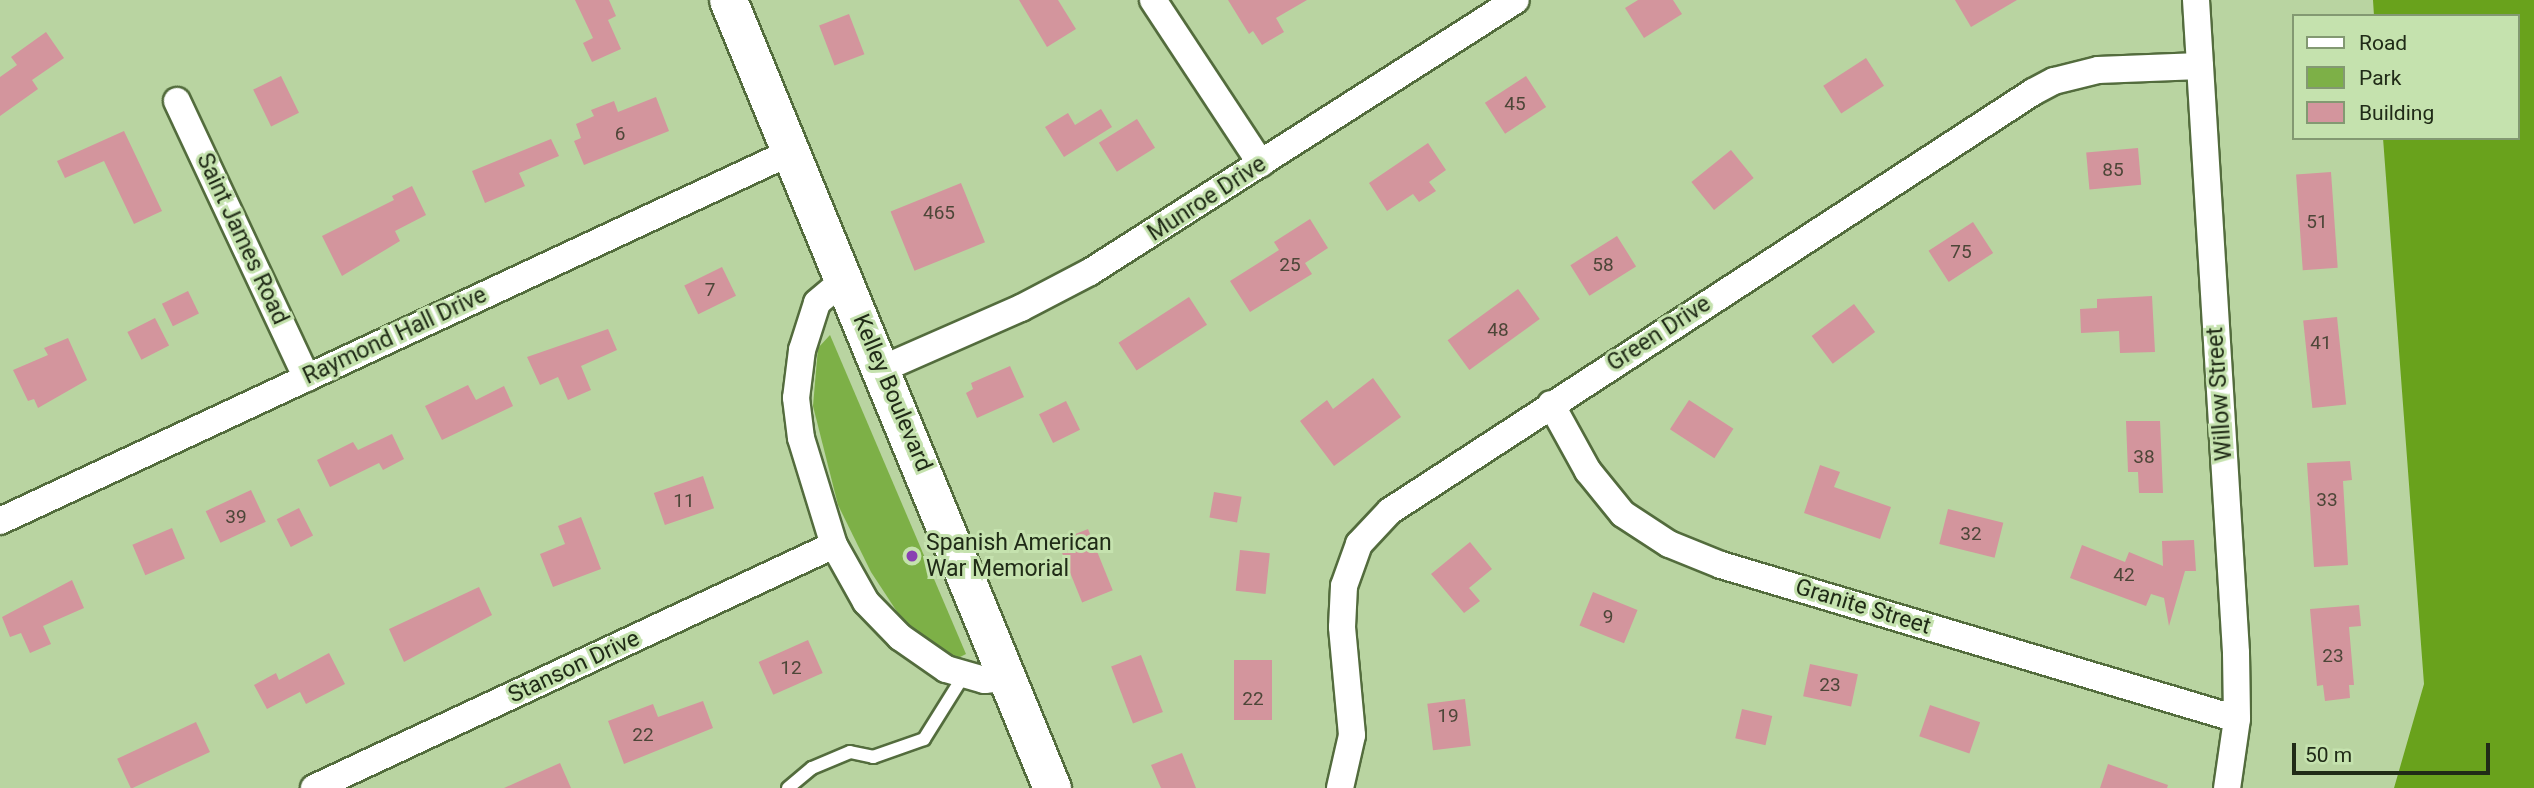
<!DOCTYPE html>
<style>
body{margin:0}
#map{position:relative;width:2534px;height:788px;overflow:hidden;background:#b9d4a1;font-family:Roboto,sans-serif}
div>[style]{position:absolute}
[style*='--x']{left:calc(var(--x)*1px);top:calc(var(--y)*1px);width:calc(var(--w)*1px);rotate:calc(var(--a)*1deg)}
.green>*{inset:0;background:#7db047}
.forest>*{inset:0;background:#69a21c}
.building>*{inset:0;background:#d3959d;transform-origin:0 0}
.roads{filter:drop-shadow(2px 0 #536c3d) drop-shadow(-2px 0 #536c3d) drop-shadow(0 2px #536c3d) drop-shadow(0 -2px #536c3d)}
.service>*{height:12px;margin:-6px;padding:0 6px;transform-origin:6px;border-radius:6px;background:#fff}
.minor>*{height:26px;margin:-13px;padding:0 13px;transform-origin:13px;border-radius:13px;background:#fff}
.secondary>*{height:37px;margin:-18.5px;padding:0 18.5px;transform-origin:18.5px;border-radius:18.5px;background:#fff}
.dots>*{width:19px;height:19px;translate:-50% -50%;box-sizing:border-box;border:4px solid #c5e2ae;border-radius:50%}
span{translate:-50% -50%;white-space:nowrap;text-align:center;line-height:1.15;-webkit-text-stroke:6px #c5e2ae;paint-order:stroke}
.number-label{font-size:19px;color:#4d4638}
.number-label span{-webkit-text-stroke-width:0}
.street-label{font-size:23px;color:#202b17}
.poi-label{font-size:23px;color:#202b17}
.left{translate:0 -50%;text-align:left}
.legend{position:absolute;left:2292px;top:14px;width:228px;height:126px;box-sizing:border-box;background:#c5e2ae;border:2px solid #839972;margin:0;padding:9px 12px;list-style:none;font-size:21px;color:#202b17}
.legend li{display:flex;align-items:center;gap:14px;height:35px}
.legend b{width:35px;border:2px solid #839972}
.scale{position:absolute;left:2292px;top:743px;width:198px;height:32px;box-sizing:border-box;border:4px solid #202b17;border-top:0;padding-left:9px;font-size:21px;line-height:24px;white-space:nowrap;color:#202b17;-webkit-text-stroke:5px #c5e2ae;paint-order:stroke}
</style>
<div id="map">
<div class="green">
<div style="clip-path:polygon(830px 335px,966px 654px,960px 657px,948px 657px,909px 630px,871px 572px,838px 505px,813px 406px,818px 348px)"></div>
</div>
<div class="forest">
<div style="clip-path:polygon(2373px 0,2534px 0,2534px 788px,2394px 788px,2424px 684px,2383px 138px,2518px 138px,2518px 16px,2374px 16px)"></div>
</div>
<div class="building">
<div style="clip-path:polygon(575px 0,609px 0,616px 16px,608px 20px,621px 49px,592px 62px,583px 43px,593px 38px)"></div>
<div style="clip-path:polygon(1019px 0,1058px 0,1076px 29px,1047px 47px)"></div>
<div style="clip-path:polygon(1228px 0,1307px 0,1276px 18px,1284px 32px,1262px 45px,1253px 31px,1249px 34px)"></div>
<div style="clip-path:polygon(1638px 0,1673px 0,1682px 14px,1644px 38px,1625px 8px)"></div>
<div style="clip-path:polygon(1955px 0,2017px 0,1971px 27px)"></div>
<div style="left:849px;top:14px;width:43px;height:32px;rotate:69deg"></div>
<div style="clip-path:polygon(46px 32px,64px 58px,32px 80px,38px 89px,0 116px,0 77px,17px 65px,11px 57px)"></div>
<div style="left:1866px;top:58px;width:33px;height:51px;rotate:57deg"></div>
<div style="left:281px;top:76px;width:41px;height:31px;rotate:64deg"></div>
<div style="left:1526px;top:76px;width:37px;height:49px;rotate:57deg"></div>
<div style="clip-path:polygon(656px 97px,669px 131px,584px 165px,574px 141px,581px 138px,576px 124px,594px 116px,591px 110px,614px 101px,618px 112px)"></div>
<div style="clip-path:polygon(1101px 109px,1112px 127px,1064px 157px,1045px 127px,1068px 113px,1075px 125px)"></div>
<div style="left:1137px;top:119px;width:34px;height:45px;rotate:58deg"></div>
<div style="clip-path:polygon(124px 131px,162px 211px,134px 224px,104px 161px,65px 178px,57px 161px)"></div>
<div style="clip-path:polygon(551px 139px,559px 156px,519px 173px,525px 186px,485px 203px,472px 171px)"></div>
<div style="clip-path:polygon(1428px 143px,1446px 170px,1429px 182px,1436px 191px,1419px 202px,1413px 194px,1387px 211px,1369px 183px)"></div>
<div style="left:2138px;top:148px;width:37px;height:52px;rotate:85deg"></div>
<div style="left:1731px;top:150px;width:36px;height:51px;rotate:51deg"></div>
<div style="left:2331px;top:172px;width:96px;height:35px;rotate:86deg"></div>
<div style="left:961px;top:183px;width:64px;height:76px;rotate:68deg"></div>
<div style="clip-path:polygon(412px 186px,426px 215px,395px 231px,400px 241px,342px 276px,322px 236px,394px 200px,392px 196px)"></div>
<div style="clip-path:polygon(1310px 219px,1328px 248px,1305px 263px,1312px 274px,1250px 312px,1230px 281px,1279px 250px,1274px 242px)"></div>
<div style="left:1973px;top:222px;width:37px;height:53px;rotate:57deg"></div>
<div style="left:1617px;top:236px;width:36px;height:55px;rotate:58deg"></div>
<div style="left:722px;top:267px;width:32px;height:42px;rotate:64deg"></div>
<div style="left:1518px;top:289px;width:37px;height:87px;rotate:54deg"></div>
<div style="left:188px;top:291px;width:25px;height:29px;rotate:64deg"></div>
<div style="clip-path:polygon(2152px 296px,2155px 352px,2120px 353px,2119px 331px,2081px 333px,2080px 309px,2097px 308px,2097px 299px)"></div>
<div style="left:1189px;top:297px;width:33px;height:84px;rotate:57deg"></div>
<div style="left:1854px;top:304px;width:35px;height:53px;rotate:53deg"></div>
<div style="left:2337px;top:317px;width:88px;height:34px;rotate:84deg"></div>
<div style="left:155px;top:318px;width:31px;height:31px;rotate:63deg"></div>
<div style="clip-path:polygon(608px 329px,617px 350px,581px 366px,591px 390px,568px 400px,558px 377px,540px 385px,527px 357px)"></div>
<div style="clip-path:polygon(68px 338px,87px 380px,38px 408px,34px 399px,28px 401px,13px 370px,48px 355px,44px 348px)"></div>
<div style="clip-path:polygon(1010px 366px,1024px 397px,977px 418px,966px 393px,973px 389px,971px 383px)"></div>
<div style="clip-path:polygon(1373px 378px,1401px 417px,1334px 466px,1300px 421px,1327px 400px,1333px 409px)"></div>
<div style="clip-path:polygon(468px 385px,476px 400px,504px 386px,513px 406px,442px 440px,425px 406px)"></div>
<div style="left:1689px;top:400px;width:53px;height:35px;rotate:33deg"></div>
<div style="left:1066px;top:401px;width:32px;height:30px;rotate:64deg"></div>
<div style="clip-path:polygon(2126px 421px,2160px 421px,2163px 493px,2139px 493px,2138px 472px,2128px 472px)"></div>
<div style="clip-path:polygon(392px 434px,404px 459px,383px 470px,379px 463px,330px 487px,317px 460px,353px 442px,358px 450px)"></div>
<div style="clip-path:polygon(2350px 461px,2352px 480px,2343px 481px,2348px 565px,2314px 567px,2307px 463px)"></div>
<div style="clip-path:polygon(1820px 465px,1840px 472px,1834px 487px,1891px 507px,1880px 539px,1804px 513px)"></div>
<div style="left:703px;top:476px;width:34px;height:52px;rotate:71deg"></div>
<div style="left:251px;top:490px;width:35px;height:50px;rotate:65deg"></div>
<div style="left:1214px;top:492px;width:28px;height:26px;rotate:10deg"></div>
<div style="left:299px;top:508px;width:31px;height:25px;rotate:63deg"></div>
<div style="left:1948px;top:509px;width:57px;height:36px;rotate:14deg"></div>
<div style="clip-path:polygon(581px 517px,601px 569px,553px 587px,540px 554px,565px 544px,558px 526px)"></div>
<div style="left:172px;top:528px;width:33px;height:43px;rotate:67deg"></div>
<div style="left:1088px;top:529px;width:66px;height:33px;rotate:68deg"></div>
<div style="clip-path:polygon(2194px 540px,2196px 571px,2185px 571px,2169px 626px,2164px 598px,2151px 594px,2146px 606px,2070px 578px,2082px 545px,2125px 562px,2129px 552px,2163px 566px,2162px 541px)"></div>
<div style="clip-path:polygon(1470px 542px,1492px 569px,1469px 588px,1480px 601px,1464px 613px,1431px 574px)"></div>
<div style="left:1240px;top:550px;width:30px;height:41px;rotate:6deg"></div>
<div style="clip-path:polygon(72px 580px,84px 608px,43px 626px,51px 644px,30px 653px,21px 633px,10px 637px,2px 617px)"></div>
<div style="clip-path:polygon(479px 587px,492px 615px,404px 662px,389px 629px)"></div>
<div style="left:1593px;top:592px;width:48px;height:36px;rotate:22deg"></div>
<div style="clip-path:polygon(2359px 605px,2361px 626px,2349px 627px,2354px 685px,2349px 685px,2350px 698px,2325px 701px,2323px 685px,2317px 686px,2310px 609px)"></div>
<div style="left:808px;top:640px;width:36px;height:54px;rotate:66deg"></div>
<div style="clip-path:polygon(329px 653px,345px 684px,306px 704px,300px 692px,267px 709px,254px 685px,276px 673px,279px 680px)"></div>
<div style="left:1141px;top:655px;width:61px;height:32px;rotate:69deg"></div>
<div style="left:1234px;top:660px;width:38px;height:60px"></div>
<div style="left:1810px;top:664px;width:49px;height:33px;rotate:12deg"></div>
<div style="left:1465px;top:699px;width:47px;height:38px;rotate:83deg"></div>
<div style="clip-path:polygon(703px 701px,713px 728px,624px 764px,608px 721px,653px 704px,658px 717px)"></div>
<div style="left:1930px;top:705px;width:53px;height:33px;rotate:19deg"></div>
<div style="left:1742px;top:709px;width:31px;height:30px;rotate:13deg"></div>
<div style="left:196px;top:722px;width:33px;height:87px;rotate:65deg"></div>
<div style="clip-path:polygon(1182px 753px,1196px 788px,1161px 788px,1151px 765px)"></div>
<div style="clip-path:polygon(560px 763px,571px 788px,504px 788px)"></div>
<div style="clip-path:polygon(2108px 764px,2168px 785px,2167px 788px,2100px 788px)"></div>
</div>
<div class="roads">
<div class="service">
<div style="--x:788;--y:788;--w:31;--a:-40"></div>
<div style="--x:812;--y:768;--w:41;--a:-22.8"></div>
<div style="--x:850;--y:752;--w:24;--a:12"></div>
<div style="--x:873;--y:757;--w:54;--a:-19.4"></div>
<div style="--x:924;--y:739;--w:75;--a:-58"></div>
</div>
<div class="minor">
<div style="--x:1153;--y:0;--w:196;--a:56.6"></div>
<div style="--x:2196;--y:0;--w:654;--a:86.49"></div>
<div style="--x:2236;--y:653;--w:66;--a:89.1"></div>
<div style="--x:2237;--y:719;--w:70;--a:98.2"></div>
<div style="--x:177;--y:101;--w:306;--a:64.9"></div>
<div style="--x:844;--y:280;--w:35;--a:140"></div>
<div style="--x:817;--y:303;--w:49;--a:107.7"></div>
<div style="--x:802;--y:350;--w:48;--a:97.1"></div>
<div style="--x:796;--y:398;--w:40;--a:82.9"></div>
<div style="--x:801;--y:438;--w:112;--a:72.9"></div>
<div style="--x:834;--y:545;--w:65;--a:60.7"></div>
<div style="--x:866;--y:602;--w:49;--a:45.8"></div>
<div style="--x:900;--y:637;--w:56;--a:34.8"></div>
<div style="--x:946;--y:669;--w:40;--a:16"></div>
<div style="--x:984;--y:680;--w:24;--a:-5"></div>
<div style="--x:882;--y:369;--w:152;--a:-23.7"></div>
<div style="--x:1021;--y:308;--w:78;--a:-27.6"></div>
<div style="--x:1090;--y:272;--w:505;--a:-32.56"></div>
<div style="--x:1551;--y:404;--w:77;--a:61.1"></div>
<div style="--x:1588;--y:471;--w:55;--a:50.9"></div>
<div style="--x:1623;--y:514;--w:55;--a:33.1"></div>
<div style="--x:1669;--y:544;--w:56;--a:22"></div>
<div style="--x:1721;--y:565;--w:538;--a:16.62"></div>
<div style="--x:0;--y:521;--w:873;--a:-25.01"></div>
<div style="--x:314;--y:788;--w:574;--a:-25.05"></div>
<div style="--x:1340;--y:788;--w:54;--a:-77.2"></div>
<div style="--x:1352;--y:735;--w:108;--a:-95.3"></div>
<div style="--x:1342;--y:627;--w:41;--a:-87.2"></div>
<div style="--x:1344;--y:586;--w:45;--a:-70.3"></div>
<div style="--x:1359;--y:544;--w:45;--a:-46.8"></div>
<div style="--x:1390;--y:511;--w:767;--a:-33.09"></div>
<div style="--x:2033;--y:92;--w:24;--a:-28"></div>
<div style="--x:2054;--y:81;--w:45;--a:-14"></div>
<div style="--x:2098;--y:70;--w:102;--a:-2.2"></div>
</div>
<div class="secondary">
<div style="--x:728;--y:0;--w:852;--a:67.65"></div>
</div>
</div>
<div class="dots">
<div style="left:912px;top:556px;background:#8940b2"></div>
</div>
<div class="number-label">
<span style="left:1515px;top:104px">45</span>
<span style="left:620px;top:134px">6</span>
<span style="left:2113px;top:170px">85</span>
<span style="left:939px;top:213px">465</span>
<span style="left:2317px;top:222px">51</span>
<span style="left:1961px;top:252px">75</span>
<span style="left:1290px;top:265px">25</span>
<span style="left:1603px;top:265px">58</span>
<span style="left:710px;top:290px">7</span>
<span style="left:1498px;top:330px">48</span>
<span style="left:2321px;top:343px">41</span>
<span style="left:2144px;top:457px">38</span>
<span style="left:2327px;top:500px">33</span>
<span style="left:684px;top:501px">11</span>
<span style="left:236px;top:517px">39</span>
<span style="left:1971px;top:534px">32</span>
<span style="left:2124px;top:575px">42</span>
<span style="left:1608px;top:617px">9</span>
<span style="left:2333px;top:656px">23</span>
<span style="left:791px;top:668px">12</span>
<span style="left:1830px;top:685px">23</span>
<span style="left:1253px;top:699px">22</span>
<span style="left:1448px;top:716px">19</span>
<span style="left:643px;top:735px">22</span>
</div>
<div class="street-label">
<span style="left:1207px;top:199px;rotate:-33deg">Munroe Drive</span>
<span style="left:242px;top:239px;rotate:65deg">Saint James Road</span>
<span style="left:1659px;top:334px;rotate:-33deg">Green Drive</span>
<span style="left:395px;top:336px;rotate:-25deg">Raymond Hall Drive</span>
<span style="left:892px;top:393px;rotate:67deg">Kelley Boulevard</span>
<span style="left:2220px;top:394px;rotate:-94deg">Willow Street</span>
<span style="left:1863px;top:607px;rotate:17deg">Granite Street</span>
<span style="left:574px;top:667px;rotate:-25deg">Stanson Drive</span>
</div>
<div class="poi-label">
<span class="left" style="left:926px;top:556px">Spanish American<br>War Memorial</span>
</div>
<ul class="legend">
<li><b style="height:9px;background:#fff"></b>Road</li>
<li><b style="height:19px;background:#7db047"></b>Park</li>
<li><b style="height:19px;background:#d3959d"></b>Building</li>
</ul>
<div class="scale">50 m</div>
</div>
